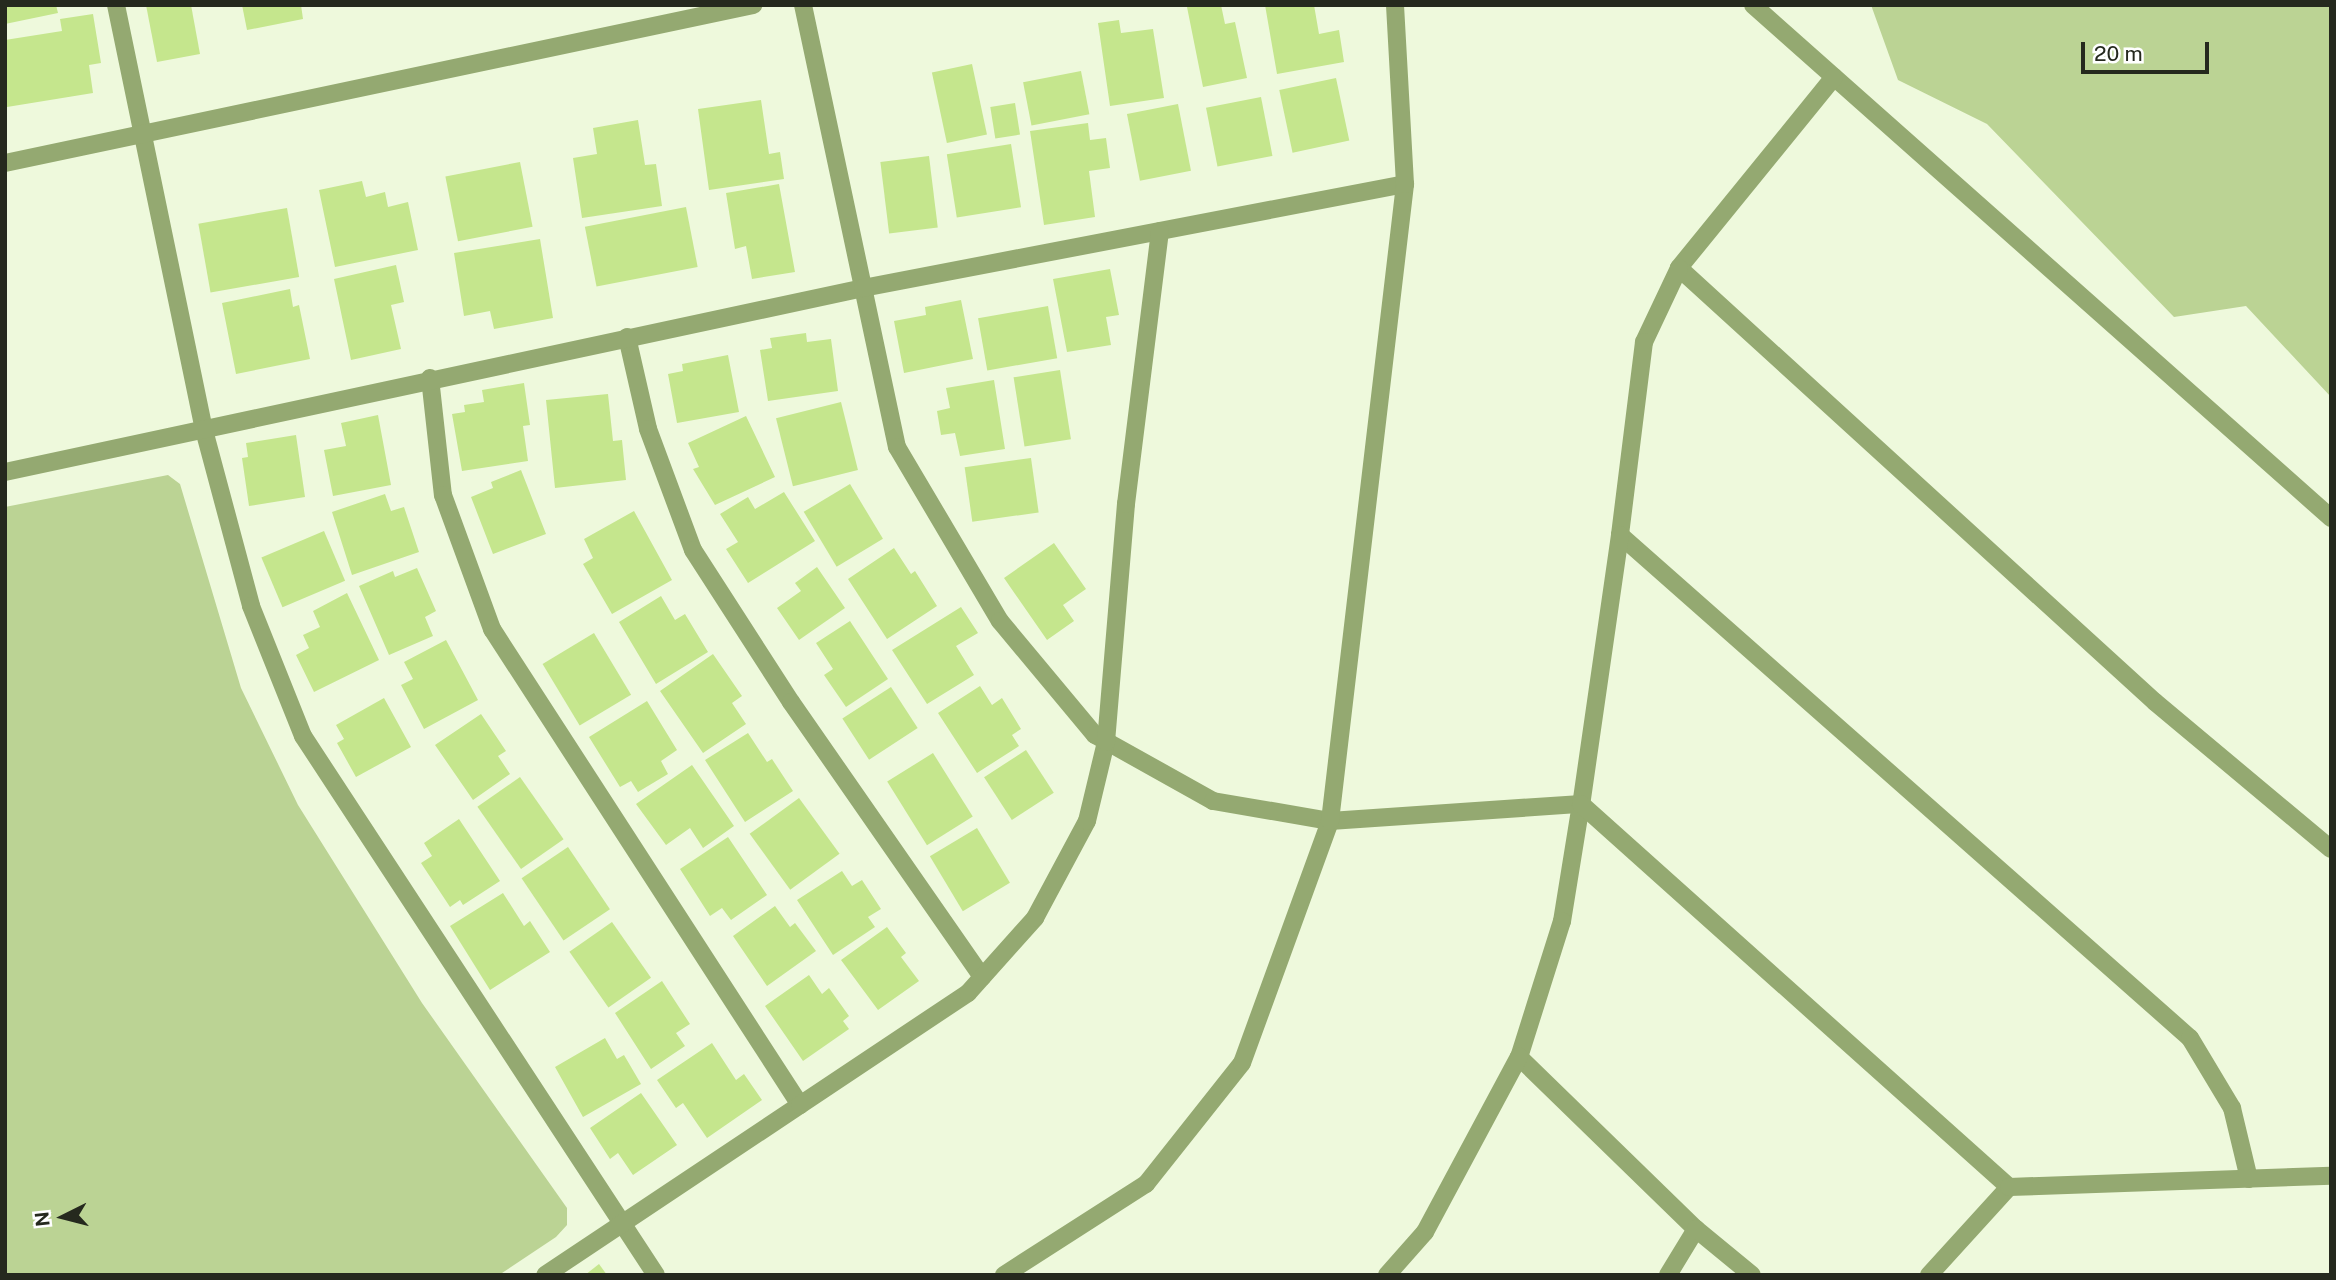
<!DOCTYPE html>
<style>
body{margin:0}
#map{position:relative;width:2336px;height:1280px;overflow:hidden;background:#eef9dc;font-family:"Public Sans",sans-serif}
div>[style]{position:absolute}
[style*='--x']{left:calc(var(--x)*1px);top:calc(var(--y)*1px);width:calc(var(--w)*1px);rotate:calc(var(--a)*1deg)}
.green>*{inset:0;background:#bbd394}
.building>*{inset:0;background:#c5e68d;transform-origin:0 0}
.minor>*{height:18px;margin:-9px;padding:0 9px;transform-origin:9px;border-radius:9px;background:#94a971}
.tertiary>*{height:18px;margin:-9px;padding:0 9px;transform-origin:9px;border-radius:9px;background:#94a971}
span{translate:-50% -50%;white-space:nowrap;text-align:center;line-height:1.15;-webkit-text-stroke:6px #fff;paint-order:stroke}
.frame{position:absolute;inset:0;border:7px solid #25291e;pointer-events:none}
.north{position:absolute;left:28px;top:1182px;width:70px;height:70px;-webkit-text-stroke:5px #fff;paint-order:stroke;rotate:264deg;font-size:19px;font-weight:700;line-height:28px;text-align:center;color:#25291e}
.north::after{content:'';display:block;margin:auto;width:24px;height:32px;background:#25291e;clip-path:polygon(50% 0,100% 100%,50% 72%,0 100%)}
.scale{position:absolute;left:2081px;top:42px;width:128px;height:32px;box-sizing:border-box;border:4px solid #25291e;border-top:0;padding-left:9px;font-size:21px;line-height:24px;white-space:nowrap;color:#25291e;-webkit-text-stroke:5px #fff;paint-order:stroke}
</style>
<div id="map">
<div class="green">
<div style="clip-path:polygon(1871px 5px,2331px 5px,2331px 397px,2246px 306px,2174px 317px,1987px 124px,1898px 80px)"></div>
<div style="clip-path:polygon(168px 475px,180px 484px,241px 688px,298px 805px,422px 1003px,567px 1208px,567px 1225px,556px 1237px,499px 1275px,5px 1275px,5px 507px)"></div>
</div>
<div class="building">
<div style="clip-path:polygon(5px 5px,56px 5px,58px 13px,5px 24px)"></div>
<div style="clip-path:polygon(146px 5px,191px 5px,200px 54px,157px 62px)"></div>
<div style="clip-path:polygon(242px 5px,301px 5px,303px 19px,247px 30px)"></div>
<div style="clip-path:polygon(1194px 5px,1221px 5px,1225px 24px,1235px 22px,1247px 78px,1203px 87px,1187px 7px)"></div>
<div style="clip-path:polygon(1265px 5px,1314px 5px,1319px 34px,1339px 30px,1344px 62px,1277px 74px)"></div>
<div style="clip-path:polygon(93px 14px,101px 63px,89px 65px,93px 93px,7px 107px,5px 40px,62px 31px,60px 19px)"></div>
<div style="clip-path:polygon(1119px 20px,1121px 33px,1153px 29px,1164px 98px,1110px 106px,1098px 23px)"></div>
<div style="left:972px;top:64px;width:72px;height:41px;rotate:78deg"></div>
<div style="left:1081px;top:71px;width:44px;height:59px;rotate:79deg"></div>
<div style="left:1336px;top:78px;width:64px;height:58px;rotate:78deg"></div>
<div style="left:1261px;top:97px;width:60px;height:56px;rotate:79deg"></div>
<div style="clip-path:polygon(761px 100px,769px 154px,780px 152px,784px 179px,709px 190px,698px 109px)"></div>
<div style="left:1015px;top:103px;width:32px;height:25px;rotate:81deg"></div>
<div style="left:1178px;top:104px;width:68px;height:52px;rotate:79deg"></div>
<div style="clip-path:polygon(638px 120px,645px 165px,656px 164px,662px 206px,582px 218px,573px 158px,597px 154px,593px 128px)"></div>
<div style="clip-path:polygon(1088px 123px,1090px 140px,1106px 138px,1110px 168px,1089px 171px,1095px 217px,1044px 225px,1030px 131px)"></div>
<div style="left:1011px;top:144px;width:64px;height:65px;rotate:81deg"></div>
<div style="left:929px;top:156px;width:72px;height:49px;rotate:83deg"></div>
<div style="left:520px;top:162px;width:66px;height:76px;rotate:79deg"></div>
<div style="clip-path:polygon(362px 181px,366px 197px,385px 192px,388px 207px,408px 202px,418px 250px,335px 267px,319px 190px)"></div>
<div style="clip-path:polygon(779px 184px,795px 272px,752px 279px,746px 246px,735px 249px,726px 193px)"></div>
<div style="left:686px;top:207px;width:61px;height:103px;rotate:79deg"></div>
<div style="left:287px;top:208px;width:70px;height:90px;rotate:80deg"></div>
<div style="clip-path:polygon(540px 239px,553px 318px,494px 329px,490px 311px,464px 316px,454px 253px)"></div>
<div style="clip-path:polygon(396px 265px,404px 302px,391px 305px,401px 349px,351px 360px,334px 279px)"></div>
<div style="clip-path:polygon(1110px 269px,1119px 315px,1106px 317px,1111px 345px,1067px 352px,1053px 279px)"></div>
<div style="clip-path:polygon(290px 289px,293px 307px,299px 305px,310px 359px,236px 374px,222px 303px)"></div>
<div style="clip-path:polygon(961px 300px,973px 359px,904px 373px,894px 321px,926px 315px,925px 307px)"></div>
<div style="left:1048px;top:306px;width:53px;height:71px;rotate:80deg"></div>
<div style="clip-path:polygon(806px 333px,807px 342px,831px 339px,838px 391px,768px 401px,760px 350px,772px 348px,770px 338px)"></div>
<div style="clip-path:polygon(728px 355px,739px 412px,677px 423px,668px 374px,683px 371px,682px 364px)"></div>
<div style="left:1060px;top:370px;width:70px;height:47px;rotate:81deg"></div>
<div style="clip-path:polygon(994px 380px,1005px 449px,960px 456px,955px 433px,941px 435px,937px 411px,950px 408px,946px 388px)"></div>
<div style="clip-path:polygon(524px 383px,530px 425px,523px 426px,528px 461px,462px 471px,452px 414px,465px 412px,464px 405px,484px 402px,482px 390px)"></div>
<div style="clip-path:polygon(608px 394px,613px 441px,622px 440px,626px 480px,555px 488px,546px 400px)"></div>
<div style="left:841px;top:402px;width:70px;height:67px;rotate:76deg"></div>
<div style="clip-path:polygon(378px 415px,391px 485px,333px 496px,324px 450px,346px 446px,341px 423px)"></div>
<div style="clip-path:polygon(746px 416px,775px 477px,715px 505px,693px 469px,699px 467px,688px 443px)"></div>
<div style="clip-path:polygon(296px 435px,305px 497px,249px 506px,242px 458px,248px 457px,246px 443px)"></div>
<div style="left:1031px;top:458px;width:55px;height:67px;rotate:82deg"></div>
<div style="clip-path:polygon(521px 470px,546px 534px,493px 554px,471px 497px,493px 488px,491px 482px)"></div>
<div style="left:850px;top:484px;width:64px;height:54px;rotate:59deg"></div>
<div style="clip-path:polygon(784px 492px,815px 541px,748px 583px,726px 549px,738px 542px,720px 514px,748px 497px,755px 509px)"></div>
<div style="clip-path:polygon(385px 494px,391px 511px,404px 507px,419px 552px,352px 575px,332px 512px)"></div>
<div style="clip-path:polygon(634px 511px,672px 580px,612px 614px,583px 564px,593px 558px,584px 539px)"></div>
<div style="left:324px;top:531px;width:54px;height:68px;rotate:67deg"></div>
<div style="clip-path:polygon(1054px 543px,1086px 589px,1063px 605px,1074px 621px,1047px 640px,1004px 578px)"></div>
<div style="clip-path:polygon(894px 548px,911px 574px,915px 571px,937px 606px,887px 639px,848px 579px)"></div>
<div style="clip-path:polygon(817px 567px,845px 608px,799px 640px,777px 608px,801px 591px,795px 583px)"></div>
<div style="clip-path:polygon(417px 568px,436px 611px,425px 617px,433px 636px,389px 655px,359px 586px,393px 571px,395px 577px)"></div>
<div style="clip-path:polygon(347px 593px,379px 660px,314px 692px,296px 655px,309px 648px,303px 635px,320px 627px,313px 611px)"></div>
<div style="clip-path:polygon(661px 596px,675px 620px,685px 614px,708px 652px,656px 684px,619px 622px)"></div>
<div style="clip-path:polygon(961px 607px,978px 633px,956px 646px,974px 675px,927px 704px,892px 650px)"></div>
<div style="clip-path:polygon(850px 621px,888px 679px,846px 707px,824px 675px,833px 669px,816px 643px)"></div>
<div style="left:594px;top:633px;width:72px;height:60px;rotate:59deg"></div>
<div style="clip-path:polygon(446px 640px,478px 700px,424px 729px,401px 685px,413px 679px,404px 662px)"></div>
<div style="clip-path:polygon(713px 654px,742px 696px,732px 703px,746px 724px,703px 753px,660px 691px)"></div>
<div style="clip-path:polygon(980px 686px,992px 705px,1002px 698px,1021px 729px,1012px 735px,1019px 746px,977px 773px,938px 713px)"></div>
<div style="left:891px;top:687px;width:49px;height:58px;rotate:57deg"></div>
<div style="clip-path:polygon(384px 698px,411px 747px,356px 777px,337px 743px,344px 739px,336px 725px)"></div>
<div style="clip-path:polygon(647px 701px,677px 750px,661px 761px,668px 774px,638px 792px,631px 781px,620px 787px,589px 737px)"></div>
<div style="clip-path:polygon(481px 714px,506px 751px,498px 756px,510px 774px,473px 800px,435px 745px)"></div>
<div style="clip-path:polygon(748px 733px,767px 762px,772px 759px,793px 791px,745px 822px,705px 760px)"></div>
<div style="left:1026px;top:750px;width:51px;height:50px;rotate:57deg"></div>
<div style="left:933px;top:753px;width:75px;height:54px;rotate:58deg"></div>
<div style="clip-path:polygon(692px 765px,734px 826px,703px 848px,690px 828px,666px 845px,636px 804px)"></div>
<div style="left:520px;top:777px;width:76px;height:52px;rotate:55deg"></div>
<div style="left:799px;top:798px;width:69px;height:61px;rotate:54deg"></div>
<div style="clip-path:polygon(459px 819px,500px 881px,463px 905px,460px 900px,450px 907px,421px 863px,432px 856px,424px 843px)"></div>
<div style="left:977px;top:828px;width:64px;height:55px;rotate:59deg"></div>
<div style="clip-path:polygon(728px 837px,767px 895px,731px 920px,722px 908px,710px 916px,680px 869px)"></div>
<div style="left:568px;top:847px;width:75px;height:56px;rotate:56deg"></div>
<div style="clip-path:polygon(842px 871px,852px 886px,862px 880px,881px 909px,868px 917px,875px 927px,833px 955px,797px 900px)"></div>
<div style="clip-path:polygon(503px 893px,524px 926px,530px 921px,550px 952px,490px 990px,450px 926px)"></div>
<div style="clip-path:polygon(775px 906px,790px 927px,795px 923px,816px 951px,767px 986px,733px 936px)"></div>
<div style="left:612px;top:922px;width:68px;height:52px;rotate:55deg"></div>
<div style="clip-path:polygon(887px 927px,906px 953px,901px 957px,919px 981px,878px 1010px,841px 960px)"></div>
<div style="clip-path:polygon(809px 975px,822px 994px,829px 988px,849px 1016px,843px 1021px,849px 1029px,803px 1061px,765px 1006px)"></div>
<div style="clip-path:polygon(662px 981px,690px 1024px,676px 1033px,685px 1046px,651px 1069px,615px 1013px)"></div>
<div style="clip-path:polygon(605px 1038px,617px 1059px,624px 1055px,641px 1084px,583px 1117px,555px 1067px)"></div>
<div style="clip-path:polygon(712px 1043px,736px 1080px,744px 1074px,762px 1100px,707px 1138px,683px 1103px,676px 1108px,657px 1080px)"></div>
<div style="clip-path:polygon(641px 1093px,677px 1145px,633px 1175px,618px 1153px,610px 1159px,590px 1128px)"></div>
<div style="clip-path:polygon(599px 1264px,607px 1275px,585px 1275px)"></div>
</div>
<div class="minor">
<div style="--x:116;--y:5;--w:434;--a:78.3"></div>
<div style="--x:204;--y:430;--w:182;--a:75"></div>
<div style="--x:251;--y:606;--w:140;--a:68.2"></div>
<div style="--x:303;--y:736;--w:644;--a:56.78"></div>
<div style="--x:803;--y:5;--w:452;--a:78"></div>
<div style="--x:897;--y:447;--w:202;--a:59.4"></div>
<div style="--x:1000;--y:621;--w:148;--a:50.2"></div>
<div style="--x:1095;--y:735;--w:135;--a:29.2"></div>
<div style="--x:1213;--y:801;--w:119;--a:9.7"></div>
<div style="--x:1330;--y:821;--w:252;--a:-3.9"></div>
<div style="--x:1581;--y:804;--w:119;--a:99.2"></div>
<div style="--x:1562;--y:921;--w:143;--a:107.5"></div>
<div style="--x:1519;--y:1057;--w:247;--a:44.2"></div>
<div style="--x:1753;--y:5;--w:773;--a:41.59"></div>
<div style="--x:1834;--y:77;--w:246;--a:129.1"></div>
<div style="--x:1679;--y:268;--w:644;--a:42.36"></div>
<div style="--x:2155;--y:702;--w:229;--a:39.9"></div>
<div style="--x:1679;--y:268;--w:82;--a:115.3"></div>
<div style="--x:1644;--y:342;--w:194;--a:97.1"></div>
<div style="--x:1620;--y:535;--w:760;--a:41.43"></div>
<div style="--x:2190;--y:1038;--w:82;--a:59"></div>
<div style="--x:2232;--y:1108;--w:73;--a:76.5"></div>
<div style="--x:627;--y:337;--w:94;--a:77.1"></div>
<div style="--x:648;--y:429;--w:129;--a:69.6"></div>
<div style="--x:693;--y:550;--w:181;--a:57.2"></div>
<div style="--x:791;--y:702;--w:335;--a:55.2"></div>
<div style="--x:430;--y:378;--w:118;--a:83.7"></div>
<div style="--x:443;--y:495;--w:143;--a:69.9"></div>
<div style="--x:492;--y:629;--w:567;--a:57.09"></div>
<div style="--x:800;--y:1105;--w:306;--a:146.3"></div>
<div style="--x:5;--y:472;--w:878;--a:-12.1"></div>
<div style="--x:863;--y:288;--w:552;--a:-10.86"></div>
<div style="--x:1620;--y:535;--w:272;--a:98.2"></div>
<div style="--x:1581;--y:804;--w:574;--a:41.82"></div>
<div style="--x:800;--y:1105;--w:202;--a:-33.7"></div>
<div style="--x:968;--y:993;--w:101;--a:-48.2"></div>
<div style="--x:1035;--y:918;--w:110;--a:-61.8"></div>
<div style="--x:1087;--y:821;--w:81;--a:-76.5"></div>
<div style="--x:1106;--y:742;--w:239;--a:-85.2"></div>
<div style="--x:1126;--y:504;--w:275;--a:-82.9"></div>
<div style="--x:1004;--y:1275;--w:169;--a:-32.7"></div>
<div style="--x:1146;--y:1184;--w:154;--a:-51.6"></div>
<div style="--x:1242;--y:1063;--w:258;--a:-70"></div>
<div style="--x:1330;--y:821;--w:641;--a:-83.28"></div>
<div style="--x:1405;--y:184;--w:179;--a:-93.2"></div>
<div style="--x:1387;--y:1275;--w:57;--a:-48.5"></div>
<div style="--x:1425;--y:1232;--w:199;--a:-61.8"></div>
<div style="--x:1668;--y:1275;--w:54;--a:-58.7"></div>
<div style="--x:1696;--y:1229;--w:72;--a:39.4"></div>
<div style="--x:1929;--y:1275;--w:119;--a:-47.7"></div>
<div style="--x:2009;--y:1187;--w:322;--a:-2"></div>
</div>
<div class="tertiary">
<div style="--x:5;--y:163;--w:765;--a:-11.93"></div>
</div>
<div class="frame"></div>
<div class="north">N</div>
<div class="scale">20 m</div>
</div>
